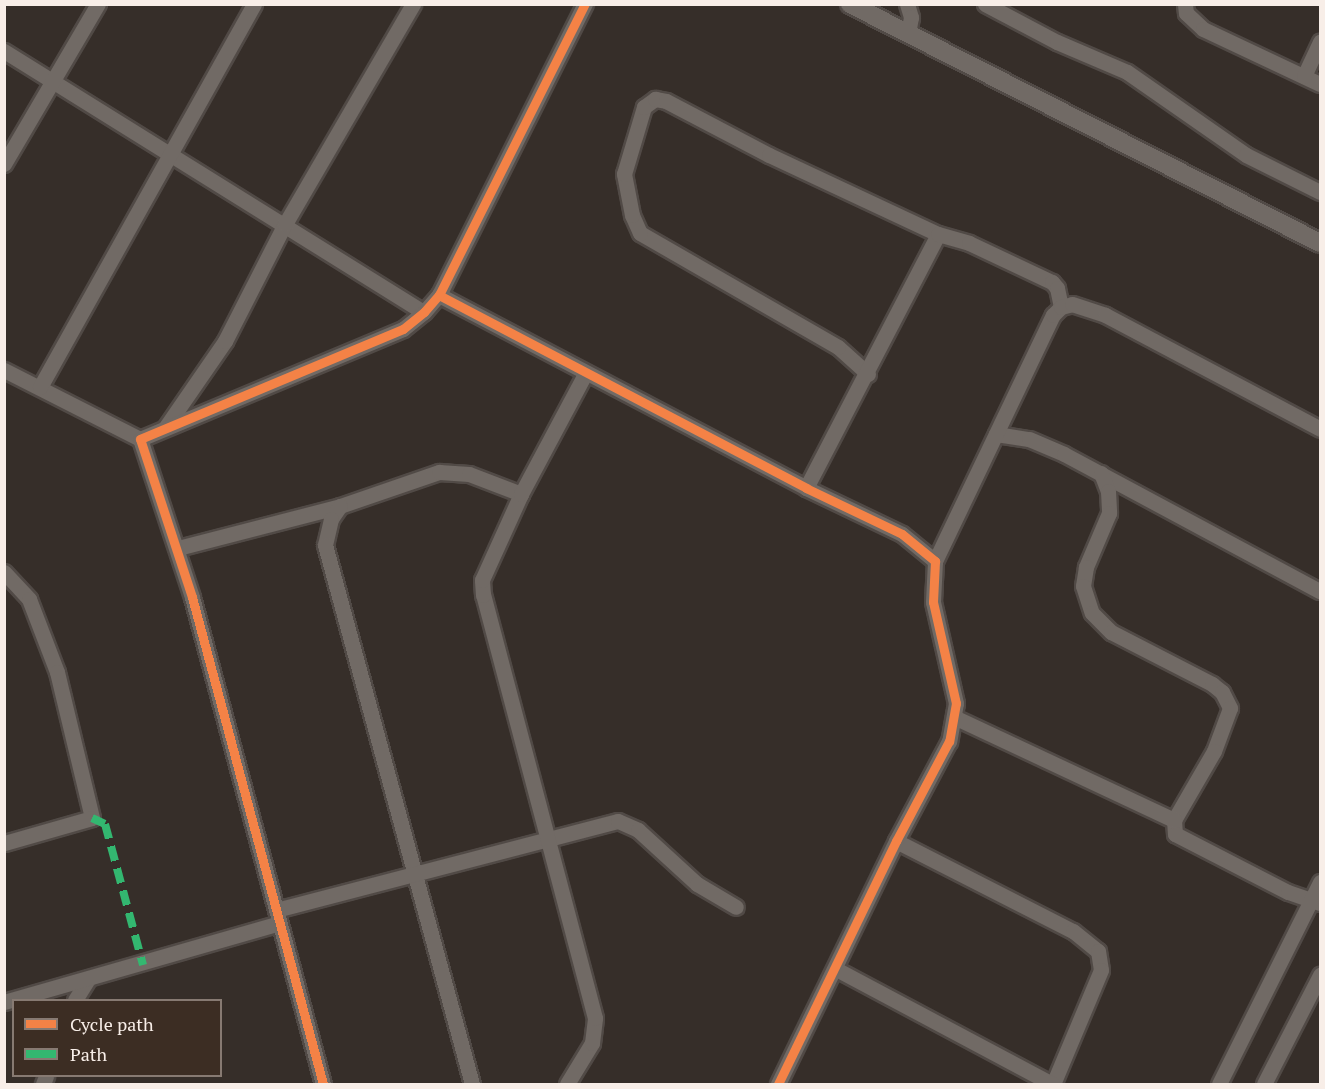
<!DOCTYPE html>
<style>
body{margin:0}
#map{position:relative;width:1325px;height:1089px;overflow:hidden;background:#362e29;font-family:"PT Serif",serif}
div>[style]{position:absolute}
[style*='--x']{left:calc(var(--x)*1px);top:calc(var(--y)*1px);width:calc(var(--w)*1px);rotate:calc(var(--a)*1deg)}
.roads{filter:drop-shadow(2px 0 #514a46) drop-shadow(-2px 0 #514a46) drop-shadow(0 2px #514a46) drop-shadow(0 -2px #514a46)}
.minor>*{height:15px;margin:-7.5px;padding:0 7.5px;transform-origin:7.5px;border-radius:7.5px;background:#716a65}
.tertiary>*{height:18px;margin:-9px;padding:0 9px;transform-origin:9px;border-radius:9px;background:#716a65}
.quiet>*{height:8px;margin-top:-4px;transform-origin:0;background:repeating-linear-gradient(90deg,#33b770 0 15px,transparent 0 23px)}
.cycleway>*{height:9px;margin:-4.5px;padding:0 4.5px;transform-origin:4.5px;border-radius:4.5px;background:#f48246}
span{translate:-50% -50%;white-space:nowrap;text-align:center;line-height:1.15;-webkit-text-stroke:6px #3c2d23;paint-order:stroke}
.frame{position:absolute;inset:0;border:6px solid #f8eee8;pointer-events:none}
.legend{position:absolute;left:12px;top:999px;width:210px;height:78px;box-sizing:border-box;background:#3c2d23;border:2px solid #877a72;margin:0;padding:8px 10px;list-style:none;font-size:18px;color:#f8eee8}
.legend li{display:flex;align-items:center;gap:12px;height:30px}
.legend b{width:30px;border:2px solid #877a72}
</style>
<div id="map">
<div class="roads">
<div class="minor">
<div style="--x:907;--y:4;--w:14;--a:73"></div>
<div style="--x:911;--y:17;--w:17;--a:100"></div>
<div style="--x:985;--y:4;--w:81;--a:27.8"></div>
<div style="--x:1057;--y:42;--w:76;--a:23.2"></div>
<div style="--x:1127;--y:72;--w:145;--a:34.9"></div>
<div style="--x:1246;--y:155;--w:83;--a:26.6"></div>
<div style="--x:1185;--y:4;--w:9;--a:84"></div>
<div style="--x:1186;--y:13;--w:23;--a:43"></div>
<div style="--x:1203;--y:29;--w:129;--a:25.2"></div>
<div style="--x:4;--y:51;--w:494;--a:31.9"></div>
<div style="--x:1304;--y:76;--w:38;--a:-65"></div>
<div style="--x:4;--y:164;--w:186;--a:-59.6"></div>
<div style="--x:439;--y:295;--w:415;--a:27.7"></div>
<div style="--x:806;--y:488;--w:106;--a:25.6"></div>
<div style="--x:902;--y:534;--w:43;--a:39.3"></div>
<div style="--x:935;--y:561;--w:41;--a:92.8"></div>
<div style="--x:933;--y:602;--w:104;--a:77.2"></div>
<div style="--x:956;--y:703;--w:39;--a:100"></div>
<div style="--x:949;--y:741;--w:113;--a:117.9"></div>
<div style="--x:896;--y:841;--w:270;--a:115.9"></div>
<div style="--x:4;--y:370;--w:153;--a:26.9"></div>
<div style="--x:868;--y:374;--w:40;--a:-138"></div>
<div style="--x:838;--y:347;--w:228;--a:-150.1"></div>
<div style="--x:640;--y:233;--w:20;--a:-114"></div>
<div style="--x:632;--y:215;--w:42;--a:-101"></div>
<div style="--x:624;--y:174;--w:70;--a:-73.4"></div>
<div style="--x:644;--y:107;--w:14;--a:-36"></div>
<div style="--x:655;--y:99;--w:11;--a:10"></div>
<div style="--x:666;--y:101;--w:116;--a:27.7"></div>
<div style="--x:769;--y:155;--w:187;--a:25.1"></div>
<div style="--x:40;--y:387;--w:439;--a:-60.8"></div>
<div style="--x:165;--y:428;--w:106;--a:-55.4"></div>
<div style="--x:225;--y:341;--w:131;--a:-62.9"></div>
<div style="--x:285;--y:224;--w:255;--a:-59.8"></div>
<div style="--x:996;--y:434;--w:33;--a:9"></div>
<div style="--x:1029;--y:439;--w:38;--a:23"></div>
<div style="--x:1064;--y:454;--w:290;--a:28.2"></div>
<div style="--x:1101;--y:473;--w:19;--a:69"></div>
<div style="--x:1108;--y:491;--w:22;--a:87"></div>
<div style="--x:1109;--y:513;--w:59;--a:113.1"></div>
<div style="--x:1086;--y:567;--w:19;--a:99"></div>
<div style="--x:1083;--y:586;--w:28;--a:72"></div>
<div style="--x:1092;--y:613;--w:27;--a:45"></div>
<div style="--x:1111;--y:632;--w:114;--a:27.2"></div>
<div style="--x:1212;--y:684;--w:13;--a:39"></div>
<div style="--x:1222;--y:692;--w:18;--a:63"></div>
<div style="--x:1230;--y:708;--w:46;--a:110.4"></div>
<div style="--x:1214;--y:751;--w:80;--a:120.1"></div>
<div style="--x:1174;--y:820;--w:14;--a:86"></div>
<div style="--x:1175;--y:834;--w:127;--a:27.2"></div>
<div style="--x:1288;--y:892;--w:34;--a:19"></div>
<div style="--x:806;--y:488;--w:286;--a:-62.5"></div>
<div style="--x:938;--y:234;--w:32;--a:16"></div>
<div style="--x:969;--y:243;--w:92;--a:25.2"></div>
<div style="--x:1052;--y:282;--w:8;--a:50"></div>
<div style="--x:1057;--y:288;--w:19;--a:78"></div>
<div style="--x:340;--y:506;--w:105;--a:-19"></div>
<div style="--x:439;--y:472;--w:30;--a:4"></div>
<div style="--x:469;--y:474;--w:56;--a:21"></div>
<div style="--x:178;--y:548;--w:167;--a:-14.5"></div>
<div style="--x:340;--y:506;--w:16;--a:125"></div>
<div style="--x:331;--y:519;--w:27;--a:103"></div>
<div style="--x:325;--y:545;--w:559;--a:74.74"></div>
<div style="--x:935;--y:561;--w:273;--a:-64.4"></div>
<div style="--x:1053;--y:315;--w:11;--a:-45"></div>
<div style="--x:1061;--y:307;--w:11;--a:-15"></div>
<div style="--x:1072;--y:304;--w:35;--a:18"></div>
<div style="--x:1105;--y:315;--w:243;--a:27.9"></div>
<div style="--x:4;--y:572;--w:37;--a:47"></div>
<div style="--x:29;--y:599;--w:78;--a:69"></div>
<div style="--x:57;--y:672;--w:150;--a:76.5"></div>
<div style="--x:92;--y:818;--w:91;--a:164.1"></div>
<div style="--x:956;--y:718;--w:241;--a:25.1"></div>
<div style="--x:896;--y:841;--w:199;--a:27"></div>
<div style="--x:1073;--y:931;--w:32;--a:39"></div>
<div style="--x:1098;--y:951;--w:19;--a:81"></div>
<div style="--x:1101;--y:970;--w:124;--a:112.8"></div>
<div style="--x:276;--y:910;--w:353;--a:-14.6"></div>
<div style="--x:618;--y:821;--w:22;--a:24"></div>
<div style="--x:638;--y:830;--w:80;--a:42.5"></div>
<div style="--x:697;--y:884;--w:45;--a:30.5"></div>
<div style="--x:836;--y:969;--w:245;--a:28"></div>
<div style="--x:75;--y:1000;--w:25;--a:-58"></div>
<div style="--x:4;--y:1002;--w:286;--a:-16"></div>
<div style="--x:43;--y:1084;--w:9;--a:-69"></div>
<div style="--x:323;--y:1084;--w:504;--a:-105.06"></div>
<div style="--x:192;--y:597;--w:166;--a:-108.2"></div>
<div style="--x:140;--y:439;--w:285;--a:-22.7"></div>
<div style="--x:403;--y:329;--w:27;--a:-39"></div>
<div style="--x:424;--y:312;--w:23;--a:-49"></div>
<div style="--x:439;--y:295;--w:326;--a:-63.4"></div>
<div style="--x:567;--y:1084;--w:48;--a:-58.6"></div>
<div style="--x:592;--y:1043;--w:25;--a:-83"></div>
<div style="--x:595;--y:1018;--w:438;--a:-104.8"></div>
<div style="--x:483;--y:595;--w:15;--a:-94"></div>
<div style="--x:482;--y:580;--w:94;--a:-65.6"></div>
<div style="--x:521;--y:494;--w:136;--a:-61.9"></div>
<div style="--x:1219;--y:1084;--w:226;--a:-63.4"></div>
<div style="--x:1264;--y:1084;--w:123;--a:-62.8"></div>
</div>
<div class="tertiary">
<div style="--x:850;--y:4;--w:527;--a:26.95"></div>
</div>
</div>
<div class="quiet">
<div style="--x:92;--y:818;--w:14;--a:25"></div>
<div style="--x:105;--y:824;--w:146;--a:74.9"></div>
</div>
<div class="cycleway">
<div style="--x:439;--y:295;--w:415;--a:27.7"></div>
<div style="--x:806;--y:488;--w:106;--a:25.6"></div>
<div style="--x:902;--y:534;--w:43;--a:39.3"></div>
<div style="--x:935;--y:561;--w:41;--a:92.8"></div>
<div style="--x:933;--y:602;--w:104;--a:77.2"></div>
<div style="--x:956;--y:703;--w:39;--a:100"></div>
<div style="--x:949;--y:741;--w:113;--a:117.9"></div>
<div style="--x:896;--y:841;--w:270;--a:115.9"></div>
<div style="--x:323;--y:1084;--w:504;--a:-105.06"></div>
<div style="--x:192;--y:597;--w:166;--a:-108.2"></div>
<div style="--x:140;--y:439;--w:285;--a:-22.7"></div>
<div style="--x:403;--y:329;--w:27;--a:-39"></div>
<div style="--x:424;--y:312;--w:23;--a:-49"></div>
<div style="--x:439;--y:295;--w:326;--a:-63.4"></div>
</div>
<div class="frame"></div>
<ul class="legend">
<li><b style="height:8px;background:#f48246"></b>Cycle path</li>
<li><b style="height:8px;background:#33b770"></b>Path</li>
</ul>
</div>
